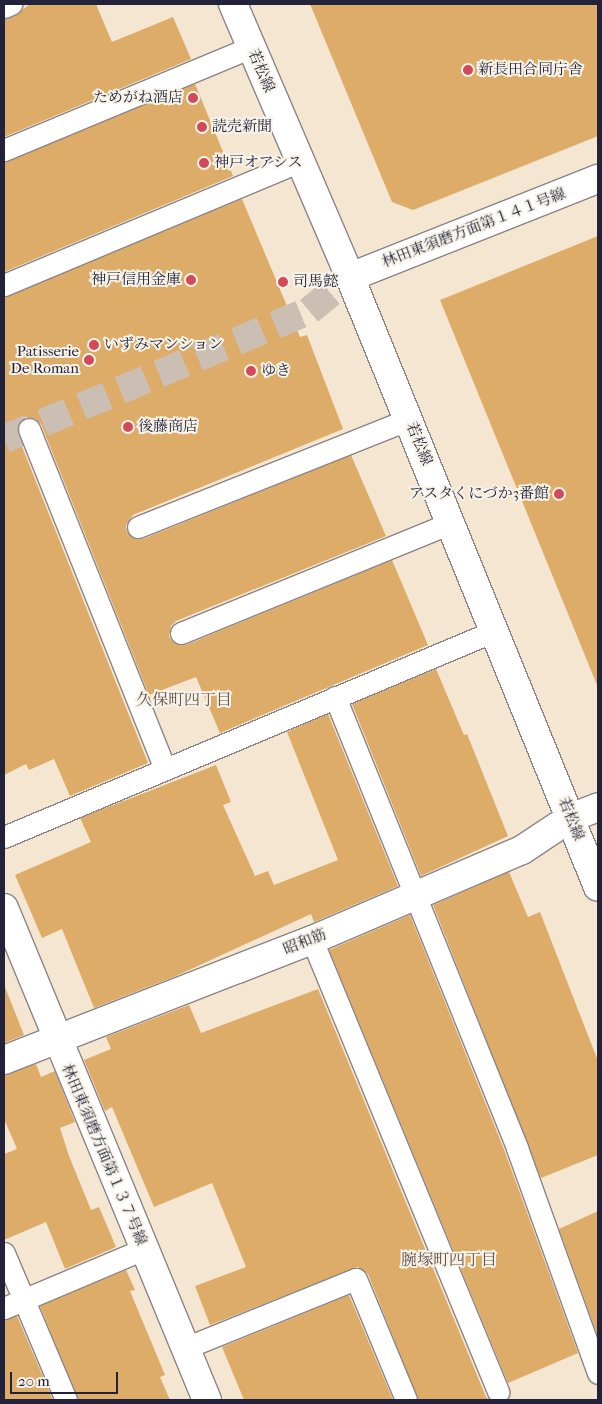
<!DOCTYPE html>
<meta charset="utf-8">
<style>
body{margin:0}
#map{position:relative;width:602px;height:1404px;overflow:hidden;background:#f4e6d0;font-family:"IM FELL French Canon","Noto Serif JP",serif}
div>[style]{position:absolute}
[style*='--x']{left:calc(var(--x)*1px);top:calc(var(--y)*1px);width:calc(var(--w)*1px);rotate:calc(var(--a)*1deg)}
.building>*{inset:0;background:#deac69}
.street-tunnel>*{height:28px;margin-top:-14px;transform-origin:0;background:repeating-linear-gradient(90deg,#cabfb2 0 28px,transparent 0 42px)}
.roads{filter:drop-shadow(1px 0 #8b8486) drop-shadow(-1px 0 #8b8486) drop-shadow(0 1px #8b8486) drop-shadow(0 -1px #8b8486)}
.lane>*{height:21px;margin:-10.5px;padding:0 10.5px;transform-origin:10.5px;border-radius:10.5px;background:#fff}
.street>*{height:28px;margin:-14px;padding:0 14px;transform-origin:14px;border-radius:14px;background:#fff}
.secondary>*{height:28px;margin:-14px;padding:0 14px;transform-origin:14px;border-radius:14px;background:#fff}
.dots>*{width:14px;height:14px;translate:-50% -50%;box-sizing:border-box;border:2px solid #f7f3e8;border-radius:50%}
span{translate:-50% -50%;white-space:nowrap;text-align:center;line-height:1.15;-webkit-text-stroke:4px #f7f3e8;paint-order:stroke}
.poi-label{font-size:15px;color:#22223b}
.left{translate:0 -50%;text-align:left}
.right{translate:-100% -50%;text-align:right}
.street-label{font-size:15px;color:#22223b}
.neighbourhood-label{font-size:16px;color:#64524b}
.frame{position:absolute;inset:0;border:5px solid #22223b;pointer-events:none}
.scale{position:absolute;left:10px;top:1372px;width:108px;height:22px;box-sizing:border-box;border:2px solid #22223b;border-top:0;padding-left:6px;font-size:15px;line-height:18px;white-space:nowrap;color:#22223b;-webkit-text-stroke:4px #f7f3e8;paint-order:stroke}
</style>
<div id="map">
<div class="building">
<div style="clip-path:polygon(30px 4px,96px 4px,112px 42px,173px 17px,191px 59px,4px 137px,4px 19px,16px 15px)"></div>
<div style="clip-path:polygon(310px 4px,598px 4px,598px 136px,413px 210px,392px 202px)"></div>
<div style="clip-path:polygon(195px 84px,233px 176px,4px 272px,4px 162px)"></div>
<div style="clip-path:polygon(242px 199px,300px 337px,307px 335px,343px 429px,133px 515px,126px 525px,127px 532px,136px 539px,143px 539px,351px 455px,386px 536px,176px 621px,171px 626px,169px 637px,174px 643px,186px 645px,392px 560px,428px 645px,220px 733px,196px 677px,149px 695px,41px 424px,36px 419px,25px 417px,19px 422px,17px 434px,148px 763px,70px 796px,54px 759px,29px 770px,26px 764px,4px 775px,4px 297px)"></div>
<div style="clip-path:polygon(598px 236px,598px 685px,597px 685px,440px 300px)"></div>
<div style="clip-path:polygon(436px 669px,464px 735px,467px 734px,508px 836px,421px 876px,352px 704px)"></div>
<div style="clip-path:polygon(328px 714px,398px 886px,314px 922px,311px 914px,176px 976px,94px 1008px,62px 929px,42px 938px,15px 875px,91px 842px,80px 818px,216px 765px,231px 802px,223px 805px,255px 876px,268px 871px,274px 885px,338px 860px,287px 732px)"></div>
<div style="clip-path:polygon(509px 872px,528px 917px,540px 912px,598px 1061px,598px 1155px,541px 1178px,433px 905px)"></div>
<div style="clip-path:polygon(410px 915px,505px 1152px,578px 1353px,508px 1383px,329px 950px)"></div>
<div style="clip-path:polygon(5px 987px,24px 1035px,4px 1043px,4px 988px)"></div>
<div style="clip-path:polygon(318px 989px,486px 1397px,489px 1400px,418px 1400px,368px 1274px,358px 1267px,210px 1325px,195px 1286px,246px 1267px,212px 1183px,154px 1207px,112px 1107px,105px 1111px,84px 1060px,111px 1049px,106px 1037px,189px 1005px,201px 1033px)"></div>
<div style="clip-path:polygon(36px 1064px,41px 1077px,55px 1071px,75px 1122px,60px 1128px,69px 1156px,91px 1210px,99px 1207px,116px 1247px,65px 1269px,46px 1222px,4px 1240px,4px 1154px,17px 1149px,4px 1119px,4px 1075px)"></div>
<div style="clip-path:polygon(598px 1211px,598px 1337px,559px 1229px)"></div>
<div style="clip-path:polygon(126px 1270px,135px 1290px,130px 1291px,165px 1375px,160px 1377px,170px 1400px,78px 1400px,40px 1306px)"></div>
<div style="clip-path:polygon(349px 1295px,393px 1400px,244px 1400px,222px 1347px)"></div>
<div style="clip-path:polygon(17px 1316px,53px 1400px,4px 1400px,4px 1320px)"></div>
</div>
<div class="street-tunnel">
<div style="--x:4;--y:439;--w:331;--a:-22.8"></div>
<div style="--x:309;--y:311;--w:53;--a:-39.7"></div>
</div>
<div class="roads">
<div class="lane">
<div style="--x:4;--y:7;--w:8;--a:-23"></div>
<div style="--x:4;--y:150;--w:268;--a:-22.6"></div>
<div style="--x:4;--y:285;--w:321;--a:-22.7"></div>
<div style="--x:29;--y:429;--w:366;--a:68.2"></div>
<div style="--x:138;--y:527;--w:292;--a:-21.7"></div>
<div style="--x:181;--y:633;--w:291;--a:-22.2"></div>
<div style="--x:335;--y:697;--w:486;--a:68"></div>
<div style="--x:517;--y:1148;--w:239;--a:70.2"></div>
<div style="--x:4;--y:837;--w:532;--a:-22.8"></div>
<div style="--x:312;--y:940;--w:489;--a:67.6"></div>
<div style="--x:4;--y:1253;--w:160;--a:67.1"></div>
<div style="--x:4;--y:1308;--w:152;--a:-22.9"></div>
<div style="--x:185;--y:1348;--w:184;--a:-22"></div>
<div style="--x:356;--y:1279;--w:131;--a:67.5"></div>
</div>
<div class="street">
<div style="--x:350;--y:277;--w:267;--a:-21.6"></div>
<div style="--x:4;--y:908;--w:532;--a:67.58"></div>
<div style="--x:4;--y:1060;--w:331;--a:-21.3"></div>
<div style="--x:312;--y:940;--w:228;--a:-23.2"></div>
<div style="--x:522;--y:850;--w:58;--a:-33.7"></div>
<div style="--x:570;--y:818;--w:30;--a:-21"></div>
</div>
<div class="secondary">
<div style="--x:233;--y:4;--w:297;--a:66.8"></div>
<div style="--x:350;--y:277;--w:658;--a:67.88"></div>
</div>
</div>
<div class="dots">
<div style="left:468px;top:70px;background:#d1495b"></div>
<div style="left:193px;top:98px;background:#d1495b"></div>
<div style="left:202px;top:127px;background:#d1495b"></div>
<div style="left:204px;top:163px;background:#d1495b"></div>
<div style="left:191px;top:280px;background:#d1495b"></div>
<div style="left:283px;top:282px;background:#d1495b"></div>
<div style="left:94px;top:345px;background:#d1495b"></div>
<div style="left:89px;top:360px;background:#d1495b"></div>
<div style="left:251px;top:371px;background:#d1495b"></div>
<div style="left:128px;top:427px;background:#d1495b"></div>
<div style="left:559px;top:494px;background:#d1495b"></div>
</div>
<div class="poi-label">
<span class="left" style="left:478px;top:70px">新長田合同庁舎</span>
<span class="right" style="left:183px;top:98px">ためがね酒店</span>
<span class="left" style="left:212px;top:127px">読売新聞</span>
<span class="left" style="left:214px;top:163px">神戸オアシス</span>
<span class="right" style="left:181px;top:280px">神戸信用金庫</span>
<span class="left" style="left:293px;top:282px">司馬懿</span>
<span class="left" style="left:104px;top:345px">いずみマンション</span>
<span class="right" style="left:79px;top:360px">Patisserie<br>De Roman</span>
<span class="left" style="left:261px;top:371px">ゆき</span>
<span class="left" style="left:138px;top:427px">後藤商店</span>
<span class="right" style="left:549px;top:494px">アスタくにづか3番館</span>
</div>
<div class="street-label">
<span style="left:261px;top:71px;rotate:67deg">若松線</span>
<span style="left:474px;top:228px;rotate:-21deg">林田東須磨方面第１４１号線</span>
<span style="left:419px;top:444px;rotate:68deg">若松線</span>
<span style="left:571px;top:819px;rotate:68deg">若松線</span>
<span style="left:305px;top:942px;rotate:-22deg">昭和筋</span>
<span style="left:104px;top:1155px;rotate:67deg">林田東須磨方面第１３７号線</span>
</div>
<div class="neighbourhood-label">
<span style="left:184px;top:700px">久保町四丁目</span>
<span style="left:449px;top:1260px">腕塚町四丁目</span>
</div>
<div class="frame"></div>
<div class="scale">20 m</div>
</div>
